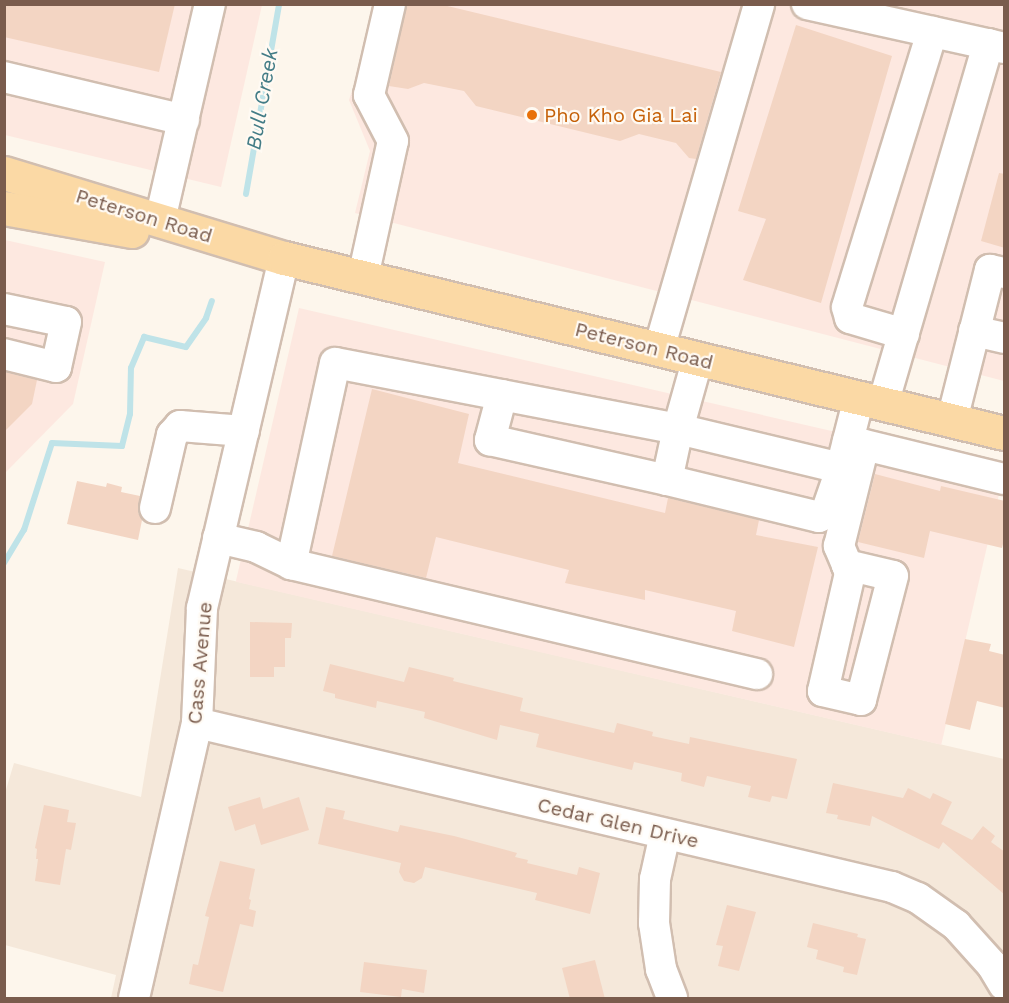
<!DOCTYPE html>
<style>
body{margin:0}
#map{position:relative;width:1009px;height:1003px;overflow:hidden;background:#fdf6ec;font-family:"Work Sans",sans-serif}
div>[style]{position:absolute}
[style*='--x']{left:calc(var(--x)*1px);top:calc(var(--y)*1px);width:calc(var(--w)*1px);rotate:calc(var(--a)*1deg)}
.residential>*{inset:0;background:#f5e8da}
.commercial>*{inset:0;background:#fde8e0;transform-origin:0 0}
.stream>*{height:6px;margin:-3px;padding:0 3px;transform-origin:3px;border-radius:3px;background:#bfe3e8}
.building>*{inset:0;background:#f3d5c3}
.roads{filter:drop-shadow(2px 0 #d1beb0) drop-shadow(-2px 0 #d1beb0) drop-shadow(0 2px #d1beb0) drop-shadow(0 -2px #d1beb0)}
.minor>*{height:30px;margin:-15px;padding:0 15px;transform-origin:15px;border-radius:15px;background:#fff}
.major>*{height:33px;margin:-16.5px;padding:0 16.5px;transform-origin:16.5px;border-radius:16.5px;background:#fbd9a5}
.dots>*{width:16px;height:16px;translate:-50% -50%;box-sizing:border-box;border:3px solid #fffaf3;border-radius:50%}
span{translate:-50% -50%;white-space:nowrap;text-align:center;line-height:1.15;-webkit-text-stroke:4.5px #fffaf3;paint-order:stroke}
.food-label{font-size:20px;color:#c56008}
.left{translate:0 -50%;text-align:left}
.street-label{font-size:20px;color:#7a5c4d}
.water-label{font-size:21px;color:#437c86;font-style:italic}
.frame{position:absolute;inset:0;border:6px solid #7a5c4d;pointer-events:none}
</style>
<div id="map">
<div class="residential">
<div style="clip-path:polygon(178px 568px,1004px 759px,1004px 998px,111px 998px,116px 975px,5px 945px,5px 793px,14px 763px,141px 797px)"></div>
</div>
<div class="commercial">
<div style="clip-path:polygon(5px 5px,262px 5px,221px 187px,5px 135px)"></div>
<div style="clip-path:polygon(380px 5px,1004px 5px,1004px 381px,355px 213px,370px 151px,349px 100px)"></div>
<div style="clip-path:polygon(5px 240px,105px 262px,73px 404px,5px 473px)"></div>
<div style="left:299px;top:308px;width:724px;height:281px;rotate:13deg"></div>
</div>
<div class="stream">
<div style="--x:246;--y:194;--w:193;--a:-80.1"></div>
<div style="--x:4;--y:563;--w:39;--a:-59"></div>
<div style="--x:24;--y:530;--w:91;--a:-72.2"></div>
<div style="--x:52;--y:443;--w:70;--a:2.5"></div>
<div style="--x:122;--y:446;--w:33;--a:-76"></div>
<div style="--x:130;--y:414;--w:46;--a:-88.8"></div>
<div style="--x:131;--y:368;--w:34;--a:-67"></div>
<div style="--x:144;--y:337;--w:43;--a:13.4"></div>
<div style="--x:186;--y:347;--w:35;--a:-55"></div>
<div style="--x:206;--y:318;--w:18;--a:-71"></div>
</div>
<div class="building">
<div style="clip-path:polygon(4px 4px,175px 4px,159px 72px,4px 37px)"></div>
<div style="clip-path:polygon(407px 4px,439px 4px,721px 72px,696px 159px,689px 158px,676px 143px,639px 134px,620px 141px,476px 106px,464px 91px,424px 83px,408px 89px,389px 86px)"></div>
<div style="clip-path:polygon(796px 25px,892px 56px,821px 303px,743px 280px,766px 219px,738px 211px)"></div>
<div style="clip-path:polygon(999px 173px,1005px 174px,1005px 248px,981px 241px)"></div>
<div style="clip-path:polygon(4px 372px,37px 380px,32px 404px,4px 432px)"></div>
<div style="clip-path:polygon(372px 389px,469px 414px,458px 463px,665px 513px,668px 498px,759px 520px,756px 535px,818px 547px,794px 647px,732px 631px,736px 611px,645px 590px,645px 600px,565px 583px,569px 570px,436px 537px,426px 578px,332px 556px)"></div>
<div style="clip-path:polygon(875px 474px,940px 491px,941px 486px,1005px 501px,1005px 536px,1002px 548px,930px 531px,924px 558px,858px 542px)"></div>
<div style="clip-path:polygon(77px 481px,106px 487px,107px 483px,122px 487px,121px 492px,140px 496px,138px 512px,142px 520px,138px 540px,67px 524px)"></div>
<div style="clip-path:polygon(250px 622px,292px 623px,291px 638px,285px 638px,285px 667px,274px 667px,274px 677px,250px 677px)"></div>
<div style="clip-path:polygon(965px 639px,991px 644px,989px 651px,1005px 655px,1005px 708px,977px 701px,970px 730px,945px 724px)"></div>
<div style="clip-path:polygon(330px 664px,404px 682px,409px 667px,454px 678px,453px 681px,523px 698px,520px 711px,614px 733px,617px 723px,653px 732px,652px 736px,689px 744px,690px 737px,797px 759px,787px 799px,772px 796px,770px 802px,748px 797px,751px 786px,707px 776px,704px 787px,681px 781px,682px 773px,634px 762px,632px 770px,536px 747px,539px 734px,500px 725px,497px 740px,424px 718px,425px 712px,377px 701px,376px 708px,335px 698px,335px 694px,323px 691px)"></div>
<div style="clip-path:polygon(833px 783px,903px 798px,908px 788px,930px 799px,933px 793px,952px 802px,941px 824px,972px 840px,983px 826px,995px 836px,991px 842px,1005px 852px,1005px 895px,943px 842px,939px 849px,872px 816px,870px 826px,837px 819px,838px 815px,826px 813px)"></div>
<div style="clip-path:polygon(260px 797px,263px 809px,299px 797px,309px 830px,261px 845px,255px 824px,235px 831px,228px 807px)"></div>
<div style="clip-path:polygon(44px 805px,69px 810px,67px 822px,76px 823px,71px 850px,66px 849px,60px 885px,35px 881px,38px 859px,36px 859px,37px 849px,35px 848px)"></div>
<div style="clip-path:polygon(326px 807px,345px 811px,343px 819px,398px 832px,400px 825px,454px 836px,517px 853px,515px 857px,528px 860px,527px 863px,577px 875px,579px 867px,600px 873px,590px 914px,535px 900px,537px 893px,425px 867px,422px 878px,414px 883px,404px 881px,399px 872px,401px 863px,318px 844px)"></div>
<div style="clip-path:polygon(220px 861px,255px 869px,249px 899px,251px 900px,249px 909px,256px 911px,253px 927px,240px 924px,223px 992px,189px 984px,193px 964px,198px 965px,209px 917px,205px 916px)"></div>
<div style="clip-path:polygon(727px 905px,756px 912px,739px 971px,718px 966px,723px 946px,716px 945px)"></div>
<div style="clip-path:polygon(813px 923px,858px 934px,857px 937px,866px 939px,857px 975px,843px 972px,844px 967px,816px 959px,818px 950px,807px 947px)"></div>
<div style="clip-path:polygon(595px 960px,605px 999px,570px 999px,562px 968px)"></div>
<div style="clip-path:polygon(364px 962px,427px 970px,424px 993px,402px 989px,401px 997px,360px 992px)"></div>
</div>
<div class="roads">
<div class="minor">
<div style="--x:807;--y:4;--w:185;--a:12.5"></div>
<div style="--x:4;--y:77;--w:185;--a:13.4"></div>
<div style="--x:160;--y:220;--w:222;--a:-77"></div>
<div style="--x:363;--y:277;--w:139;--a:-77.6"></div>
<div style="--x:393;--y:141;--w:52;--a:-117.6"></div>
<div style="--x:369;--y:95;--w:93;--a:-77"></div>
<div style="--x:4;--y:309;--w:63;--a:11.8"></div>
<div style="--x:66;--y:322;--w:46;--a:102.5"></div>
<div style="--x:56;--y:367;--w:54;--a:-166"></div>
<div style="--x:974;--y:331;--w:31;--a:13"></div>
<div style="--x:904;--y:334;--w:56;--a:-163.5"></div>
<div style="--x:850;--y:318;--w:11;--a:-105"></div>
<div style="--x:847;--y:307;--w:288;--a:-72.8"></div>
<div style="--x:659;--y:349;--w:359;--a:-73.8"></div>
<div style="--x:698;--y:358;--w:74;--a:105.7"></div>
<div style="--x:678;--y:429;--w:349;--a:-169.1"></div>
<div style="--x:335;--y:363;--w:206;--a:102.3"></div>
<div style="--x:291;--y:564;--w:479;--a:13.3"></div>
<div style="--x:502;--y:395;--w:47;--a:104.9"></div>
<div style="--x:490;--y:440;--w:181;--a:12.7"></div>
<div style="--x:667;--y:480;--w:52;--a:-77.8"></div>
<div style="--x:678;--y:429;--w:168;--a:13.5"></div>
<div style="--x:841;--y:468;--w:72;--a:-75.6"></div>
<div style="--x:883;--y:404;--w:375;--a:-73.7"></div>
<div style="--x:988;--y:44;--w:16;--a:14"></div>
<div style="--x:952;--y:420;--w:155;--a:-75.8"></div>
<div style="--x:990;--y:270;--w:14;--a:12"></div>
<div style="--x:848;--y:441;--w:161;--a:13.7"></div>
<div style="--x:667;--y:480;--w:156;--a:13.7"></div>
<div style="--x:819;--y:517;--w:8;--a:-30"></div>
<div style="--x:826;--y:513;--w:39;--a:-71"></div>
<div style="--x:155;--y:508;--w:75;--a:-76.9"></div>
<div style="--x:172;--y:435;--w:12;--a:-48"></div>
<div style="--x:180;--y:426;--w:64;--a:4.5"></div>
<div style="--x:218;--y:538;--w:39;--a:13"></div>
<div style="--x:256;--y:547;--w:39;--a:26"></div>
<div style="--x:847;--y:565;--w:47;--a:13.4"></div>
<div style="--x:893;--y:576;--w:128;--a:104.5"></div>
<div style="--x:861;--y:700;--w:39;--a:-167"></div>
<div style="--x:823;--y:691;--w:121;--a:-77.1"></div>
<div style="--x:850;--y:573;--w:9;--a:-111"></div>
<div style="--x:847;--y:565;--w:21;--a:-113"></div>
<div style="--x:839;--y:546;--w:104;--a:-76.1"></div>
<div style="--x:197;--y:723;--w:714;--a:13.28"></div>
<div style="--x:892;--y:887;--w:28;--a:23"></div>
<div style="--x:918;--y:898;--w:47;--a:35.4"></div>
<div style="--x:956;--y:925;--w:54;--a:48"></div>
<div style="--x:992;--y:965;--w:23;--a:59"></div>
<div style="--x:665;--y:834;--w:46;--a:102.5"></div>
<div style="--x:655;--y:879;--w:44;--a:91.3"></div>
<div style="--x:654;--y:923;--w:47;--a:81.3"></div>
<div style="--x:661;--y:969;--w:31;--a:69"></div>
<div style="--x:134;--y:998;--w:282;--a:-77.1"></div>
<div style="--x:197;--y:723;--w:115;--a:-87.5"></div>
<div style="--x:202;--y:608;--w:359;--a:-76.8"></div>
</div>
<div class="major">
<div style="--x:4;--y:173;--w:293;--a:16.9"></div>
<div style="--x:284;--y:258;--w:741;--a:13.66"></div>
<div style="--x:4;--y:208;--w:130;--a:10.2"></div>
</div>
</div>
<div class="dots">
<div style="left:532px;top:115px;background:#e8710a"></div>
</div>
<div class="food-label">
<span class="left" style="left:544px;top:115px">Pho Kho Gia Lai</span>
</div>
<div class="street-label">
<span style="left:144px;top:216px;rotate:17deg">Peterson Road</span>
<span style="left:644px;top:346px;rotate:14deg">Peterson Road</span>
<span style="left:200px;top:663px;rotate:-85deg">Cass Avenue</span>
<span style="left:618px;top:823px;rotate:13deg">Cedar Glen Drive</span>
</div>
<div class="water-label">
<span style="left:262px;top:99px;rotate:-80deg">Bull Creek</span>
</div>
<div class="frame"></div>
</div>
